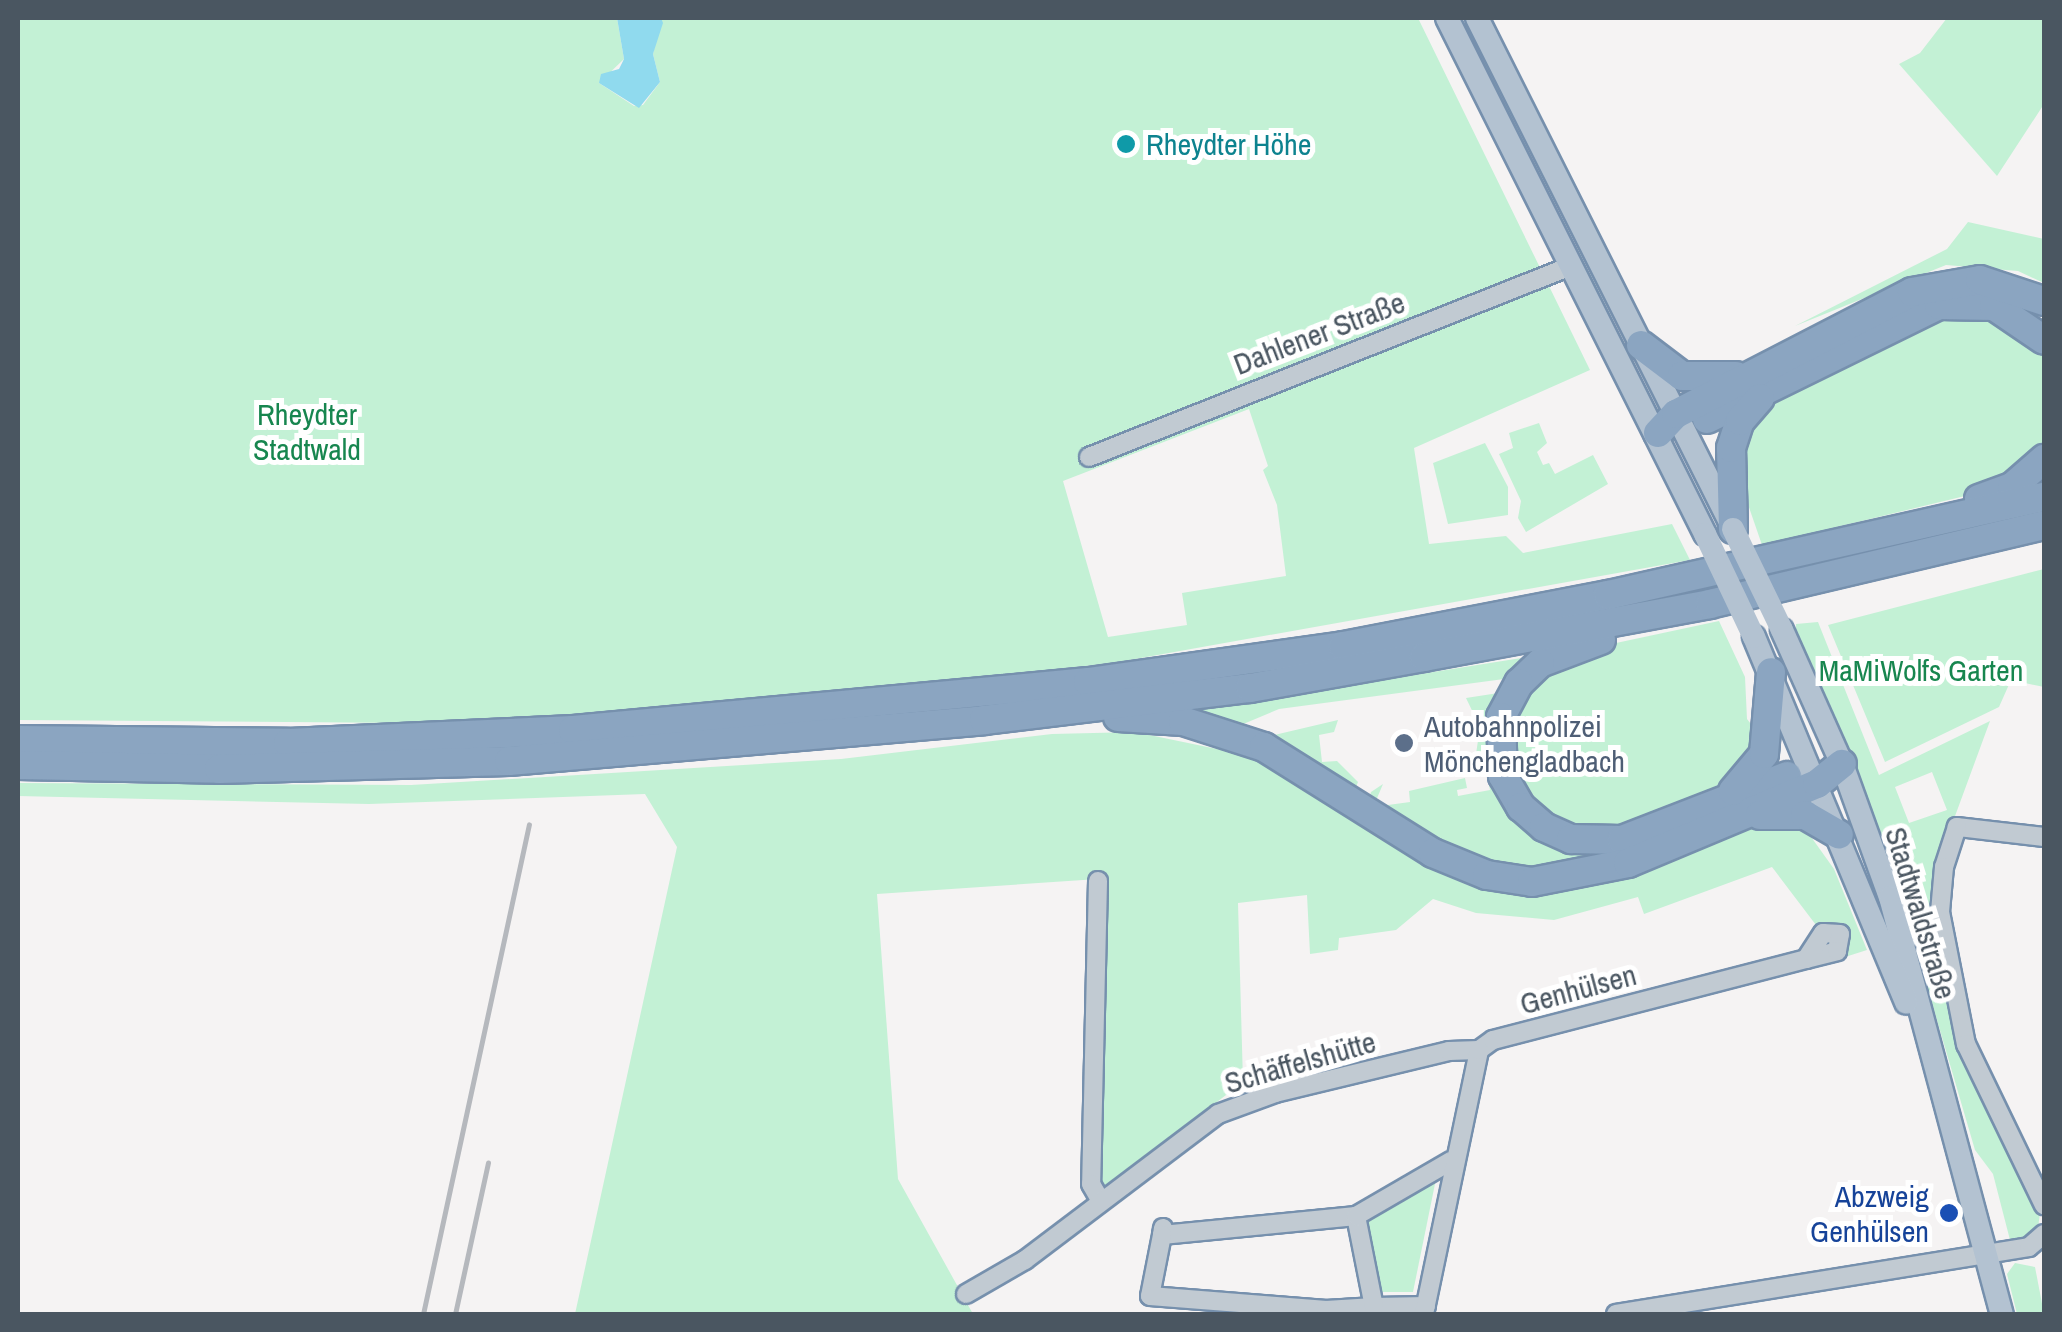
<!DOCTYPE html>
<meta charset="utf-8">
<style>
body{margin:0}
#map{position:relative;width:2062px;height:1332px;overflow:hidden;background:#f5f3f3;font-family:"Archivo Narrow",sans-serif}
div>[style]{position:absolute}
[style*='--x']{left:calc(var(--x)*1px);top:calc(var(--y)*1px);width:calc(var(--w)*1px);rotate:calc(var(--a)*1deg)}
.green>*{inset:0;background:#c3f1d5}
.water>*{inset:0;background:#90daee}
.roads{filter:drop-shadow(2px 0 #7690ad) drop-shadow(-2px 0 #7690ad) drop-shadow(0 2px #7690ad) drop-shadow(0 -2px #7690ad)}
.minor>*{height:18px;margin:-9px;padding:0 9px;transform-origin:9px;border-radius:9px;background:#c1cad2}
.major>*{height:22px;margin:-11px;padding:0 11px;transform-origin:11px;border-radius:11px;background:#b3c2d1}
.highway>*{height:28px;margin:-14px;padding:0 14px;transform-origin:14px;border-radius:14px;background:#8ba5c1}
.rail>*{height:5px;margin:-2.5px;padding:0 2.5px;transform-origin:2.5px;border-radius:2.5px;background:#b5b8bd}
.major-bridge>*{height:22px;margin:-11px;padding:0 11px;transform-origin:11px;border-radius:11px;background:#b3c2d1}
.dots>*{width:28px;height:28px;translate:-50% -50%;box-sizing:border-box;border:5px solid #fff;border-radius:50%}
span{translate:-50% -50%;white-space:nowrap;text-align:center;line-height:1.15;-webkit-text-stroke:10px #fff;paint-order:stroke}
.culture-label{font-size:30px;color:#0d838f}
.left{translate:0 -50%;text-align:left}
.street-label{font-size:30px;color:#4a5661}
.park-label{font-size:30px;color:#17864f}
.service-label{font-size:30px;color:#4e5e75}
.transit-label{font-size:30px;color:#164399}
.right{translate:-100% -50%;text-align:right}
.frame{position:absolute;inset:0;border:20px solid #4a5661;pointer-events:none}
</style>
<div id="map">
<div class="green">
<div style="clip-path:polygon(evenodd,18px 18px,617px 18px,624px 59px,599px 83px,634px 106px,643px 105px,660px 82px,653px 54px,661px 18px,1418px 18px,1590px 370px,1414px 448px,1429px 544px,1506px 536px,1523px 553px,1672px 524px,1690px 560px,1113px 663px,546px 724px,18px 720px,18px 18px,1249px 409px,1268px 466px,1263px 470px,1277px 505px,1286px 576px,1182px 593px,1187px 625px,1108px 637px,1063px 481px,1249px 409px)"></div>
<div style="clip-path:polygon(1947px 18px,2044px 18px,2044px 104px,1997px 176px,1899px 64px,1920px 53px)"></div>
<div style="clip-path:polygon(1968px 222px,2044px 239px,2044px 283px,2018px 271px,1946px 265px,1795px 326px,1947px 249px)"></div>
<div style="clip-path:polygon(1962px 312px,1992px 316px,2044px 357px,2044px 443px,2025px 465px,1965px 496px,1762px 545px,1742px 487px,1747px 424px,1789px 389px,1898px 332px)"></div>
<div style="clip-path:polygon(1539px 423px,1547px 443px,1537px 452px,1543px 465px,1549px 463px,1555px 474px,1593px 455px,1608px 484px,1526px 532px,1518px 518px,1521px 501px,1499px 454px,1513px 448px,1509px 433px)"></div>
<div style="clip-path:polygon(1485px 443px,1508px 487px,1508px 515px,1448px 524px,1433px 463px)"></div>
<div style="clip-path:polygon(2044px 569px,2044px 687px,2011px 680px,1999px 707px,1885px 762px,1828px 625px)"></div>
<div style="clip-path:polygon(1719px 621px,1745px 677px,1747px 719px,1764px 741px,1728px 788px,1619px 828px,1576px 829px,1536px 809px,1511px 764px,1509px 734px,1521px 697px,1545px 671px,1588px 649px)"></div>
<div style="clip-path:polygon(evenodd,1818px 622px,1879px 775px,1990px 721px,1951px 827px,1936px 927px,1925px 928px,1940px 953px,1975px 1082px,2041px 1207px,2037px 1234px,2020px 1242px,2010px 1240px,1993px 1174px,1975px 1150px,1889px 856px,1796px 639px,1796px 624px,1818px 622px,1932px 772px,1947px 810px,1909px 823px,1895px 787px,1932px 772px)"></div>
<div style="clip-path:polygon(1540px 655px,1504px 679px,1279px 709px,1229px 730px,1158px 716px)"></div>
<div style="clip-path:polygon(1505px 692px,1493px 757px,1476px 754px,1480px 727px,1466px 698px)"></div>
<div style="clip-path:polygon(1338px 720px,1334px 732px,1319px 735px,1322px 762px,1337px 761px,1358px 782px,1354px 792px,1257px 739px)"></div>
<div style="clip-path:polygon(1135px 732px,1246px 755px,1290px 774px,1435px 868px,1517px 892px,1581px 887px,1744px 827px,1799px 820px,1834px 869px,1867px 950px,1845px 957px,1839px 926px,1819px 929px,1772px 867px,1644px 914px,1638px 897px,1554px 920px,1476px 913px,1433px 899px,1396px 930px,1339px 938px,1338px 950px,1310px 954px,1307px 895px,1238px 903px,1243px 1082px,1106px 1187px,1094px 1179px,1098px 879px,877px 894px,898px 1179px,973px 1314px,575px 1314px,677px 847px,645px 794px,369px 804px,18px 796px,18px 783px,411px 785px,841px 759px,1052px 734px)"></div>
<div style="clip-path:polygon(1475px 771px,1496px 777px,1510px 803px,1622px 845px,1576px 873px,1471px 865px,1369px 799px,1371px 792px,1383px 784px,1375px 803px,1388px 805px,1410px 802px,1409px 791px,1465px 778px,1467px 788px,1457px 790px,1458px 796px,1490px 790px,1487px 775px)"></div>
<div style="clip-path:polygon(1436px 1179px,1413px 1292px,1381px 1292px,1366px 1221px)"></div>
<div style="clip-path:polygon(2015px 1263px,2035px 1267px,2044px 1314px,2017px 1314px,2007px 1274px)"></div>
</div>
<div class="water">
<div style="clip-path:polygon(617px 18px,661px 18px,663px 23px,653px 54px,660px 82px,639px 108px,599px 83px,601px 74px,619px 69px,624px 59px)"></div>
</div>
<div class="roads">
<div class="minor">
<div style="--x:1089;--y:457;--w:518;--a:-21.62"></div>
<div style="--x:2044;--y:837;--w:88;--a:-173.4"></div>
<div style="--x:1957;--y:827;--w:42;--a:108"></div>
<div style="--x:1944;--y:867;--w:45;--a:95.1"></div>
<div style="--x:1940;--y:912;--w:135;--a:78.9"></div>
<div style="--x:1966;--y:1044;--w:179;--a:64.2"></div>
<div style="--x:1098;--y:881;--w:303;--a:91.3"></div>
<div style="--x:1091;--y:1184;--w:20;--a:60"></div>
<div style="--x:1163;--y:1228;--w:7;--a:98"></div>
<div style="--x:1162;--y:1235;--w:195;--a:-5.6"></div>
<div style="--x:1162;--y:1235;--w:62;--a:101.1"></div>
<div style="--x:1150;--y:1296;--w:177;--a:4.5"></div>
<div style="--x:1326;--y:1310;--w:48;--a:-3.6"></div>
<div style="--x:966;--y:1294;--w:68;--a:-30"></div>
<div style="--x:1025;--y:1260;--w:242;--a:-37.1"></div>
<div style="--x:1218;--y:1114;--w:61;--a:-20.2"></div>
<div style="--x:1275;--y:1093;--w:179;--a:-13.6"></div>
<div style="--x:1449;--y:1051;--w:30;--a:-2"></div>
<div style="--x:1426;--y:1306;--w:52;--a:178.9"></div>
<div style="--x:1374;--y:1307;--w:93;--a:-101.2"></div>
<div style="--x:1356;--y:1216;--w:110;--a:-30.1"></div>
<div style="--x:1424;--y:1314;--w:270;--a:-78.2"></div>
<div style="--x:1479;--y:1050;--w:17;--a:-36"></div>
<div style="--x:1493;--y:1040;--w:323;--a:-14.5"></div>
<div style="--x:1806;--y:959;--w:32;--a:-14"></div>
<div style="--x:1837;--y:951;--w:17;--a:-80"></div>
<div style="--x:1840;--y:934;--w:17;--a:-177"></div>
<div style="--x:1823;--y:933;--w:31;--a:123"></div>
<div style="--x:1616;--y:1314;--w:418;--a:-9.2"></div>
<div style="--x:2029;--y:1247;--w:20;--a:-41"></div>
</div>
<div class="major">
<div style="--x:1447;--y:18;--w:577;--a:63.43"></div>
<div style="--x:1477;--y:18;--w:566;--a:63.34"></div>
<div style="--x:1782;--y:630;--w:147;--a:65.9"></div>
<div style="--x:1842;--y:764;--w:141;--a:70.2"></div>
<div style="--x:1890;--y:897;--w:432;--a:75"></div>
<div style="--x:1754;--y:637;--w:396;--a:67.4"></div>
</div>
<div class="highway">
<div style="--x:1641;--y:345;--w:51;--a:37.1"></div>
<div style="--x:1682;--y:376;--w:54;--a:0"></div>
<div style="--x:1707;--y:419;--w:258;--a:-26.2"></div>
<div style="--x:1939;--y:305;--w:55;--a:1"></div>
<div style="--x:1994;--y:306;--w:60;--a:34.2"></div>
<div style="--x:1658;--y:433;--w:26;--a:-47"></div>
<div style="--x:1676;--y:414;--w:266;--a:-27.3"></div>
<div style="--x:1912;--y:292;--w:69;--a:-10"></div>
<div style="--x:1980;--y:280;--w:67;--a:18.2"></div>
<div style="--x:1979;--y:499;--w:35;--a:-20"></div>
<div style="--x:2012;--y:487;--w:43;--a:-41.2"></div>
<div style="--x:1733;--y:529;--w:81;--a:-91.4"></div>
<div style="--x:1731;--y:448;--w:28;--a:-72"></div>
<div style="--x:1740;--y:421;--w:30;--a:-49"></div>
<div style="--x:1601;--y:640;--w:65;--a:159.3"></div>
<div style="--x:1540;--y:663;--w:29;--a:136"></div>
<div style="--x:1519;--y:683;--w:38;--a:118"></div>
<div style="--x:1501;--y:717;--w:59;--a:88.1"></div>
<div style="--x:1503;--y:776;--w:36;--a:60"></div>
<div style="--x:1521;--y:807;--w:30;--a:41"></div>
<div style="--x:1544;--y:827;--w:30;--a:24"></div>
<div style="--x:1571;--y:839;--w:51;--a:1.1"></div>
<div style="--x:1622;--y:840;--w:177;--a:-21.2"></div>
<div style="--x:1118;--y:717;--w:65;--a:3.5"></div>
<div style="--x:1183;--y:721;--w:85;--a:17.8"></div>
<div style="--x:1264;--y:747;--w:199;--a:32.1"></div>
<div style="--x:1433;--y:853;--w:58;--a:22.2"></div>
<div style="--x:1487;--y:875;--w:46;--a:8.8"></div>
<div style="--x:1532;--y:882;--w:98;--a:-11.2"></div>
<div style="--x:1628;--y:863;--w:205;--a:-22.7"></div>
<div style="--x:1817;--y:784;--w:32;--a:-39"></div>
<div style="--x:18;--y:740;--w:270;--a:0.6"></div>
<div style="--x:288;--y:743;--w:285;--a:-2.6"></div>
<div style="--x:573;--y:730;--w:517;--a:-5.32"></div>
<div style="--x:1088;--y:682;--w:258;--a:-8"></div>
<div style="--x:1343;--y:646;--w:270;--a:-10.9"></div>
<div style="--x:1608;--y:595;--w:447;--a:-12.7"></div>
<div style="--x:18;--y:765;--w:201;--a:1.1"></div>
<div style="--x:219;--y:769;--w:290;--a:-1.6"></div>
<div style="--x:509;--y:761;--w:477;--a:-4.9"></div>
<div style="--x:984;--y:720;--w:268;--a:-6.9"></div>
<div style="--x:1250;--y:688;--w:177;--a:-10.1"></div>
<div style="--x:1424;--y:657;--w:291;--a:-10.5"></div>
<div style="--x:1710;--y:604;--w:343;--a:-13.3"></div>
<div style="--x:1733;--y:791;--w:48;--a:-50"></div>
<div style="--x:1764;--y:754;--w:82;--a:-85.1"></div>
<div style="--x:1760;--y:815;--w:45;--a:0"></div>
<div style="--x:1805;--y:815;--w:39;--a:30"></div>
</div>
</div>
<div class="rail">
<div style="--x:423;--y:1314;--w:501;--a:-77.79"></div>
<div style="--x:455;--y:1314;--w:155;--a:-77.7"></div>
</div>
<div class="major-bridge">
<div style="--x:1733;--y:529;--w:112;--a:64.1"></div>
<div style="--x:1705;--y:534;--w:114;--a:64.6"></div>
</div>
<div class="dots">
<div style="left:1126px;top:144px;background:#0f9aa8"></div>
<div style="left:1404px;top:743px;background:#5c6f8a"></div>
<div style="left:1949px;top:1213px;background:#1a4fb4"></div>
</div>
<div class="culture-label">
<span class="left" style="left:1146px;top:144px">Rheydter Höhe</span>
</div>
<div class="street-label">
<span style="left:1319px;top:333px;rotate:-21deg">Dahlener Straße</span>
<span style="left:1921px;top:913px;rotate:73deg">Stadtwaldstraße</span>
<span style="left:1578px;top:989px;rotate:-15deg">Genhülsen</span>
<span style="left:1300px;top:1062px;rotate:-16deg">Schäffelshütte</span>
</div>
<div class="park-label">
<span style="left:307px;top:431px">Rheydter<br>Stadtwald</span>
<span style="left:1921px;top:670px">MaMiWolfs Garten</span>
</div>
<div class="service-label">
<span class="left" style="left:1424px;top:743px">Autobahnpolizei<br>Mönchengladbach</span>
</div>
<div class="transit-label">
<span class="right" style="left:1929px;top:1213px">Abzweig<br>Genhülsen</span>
</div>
<div class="frame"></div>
</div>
